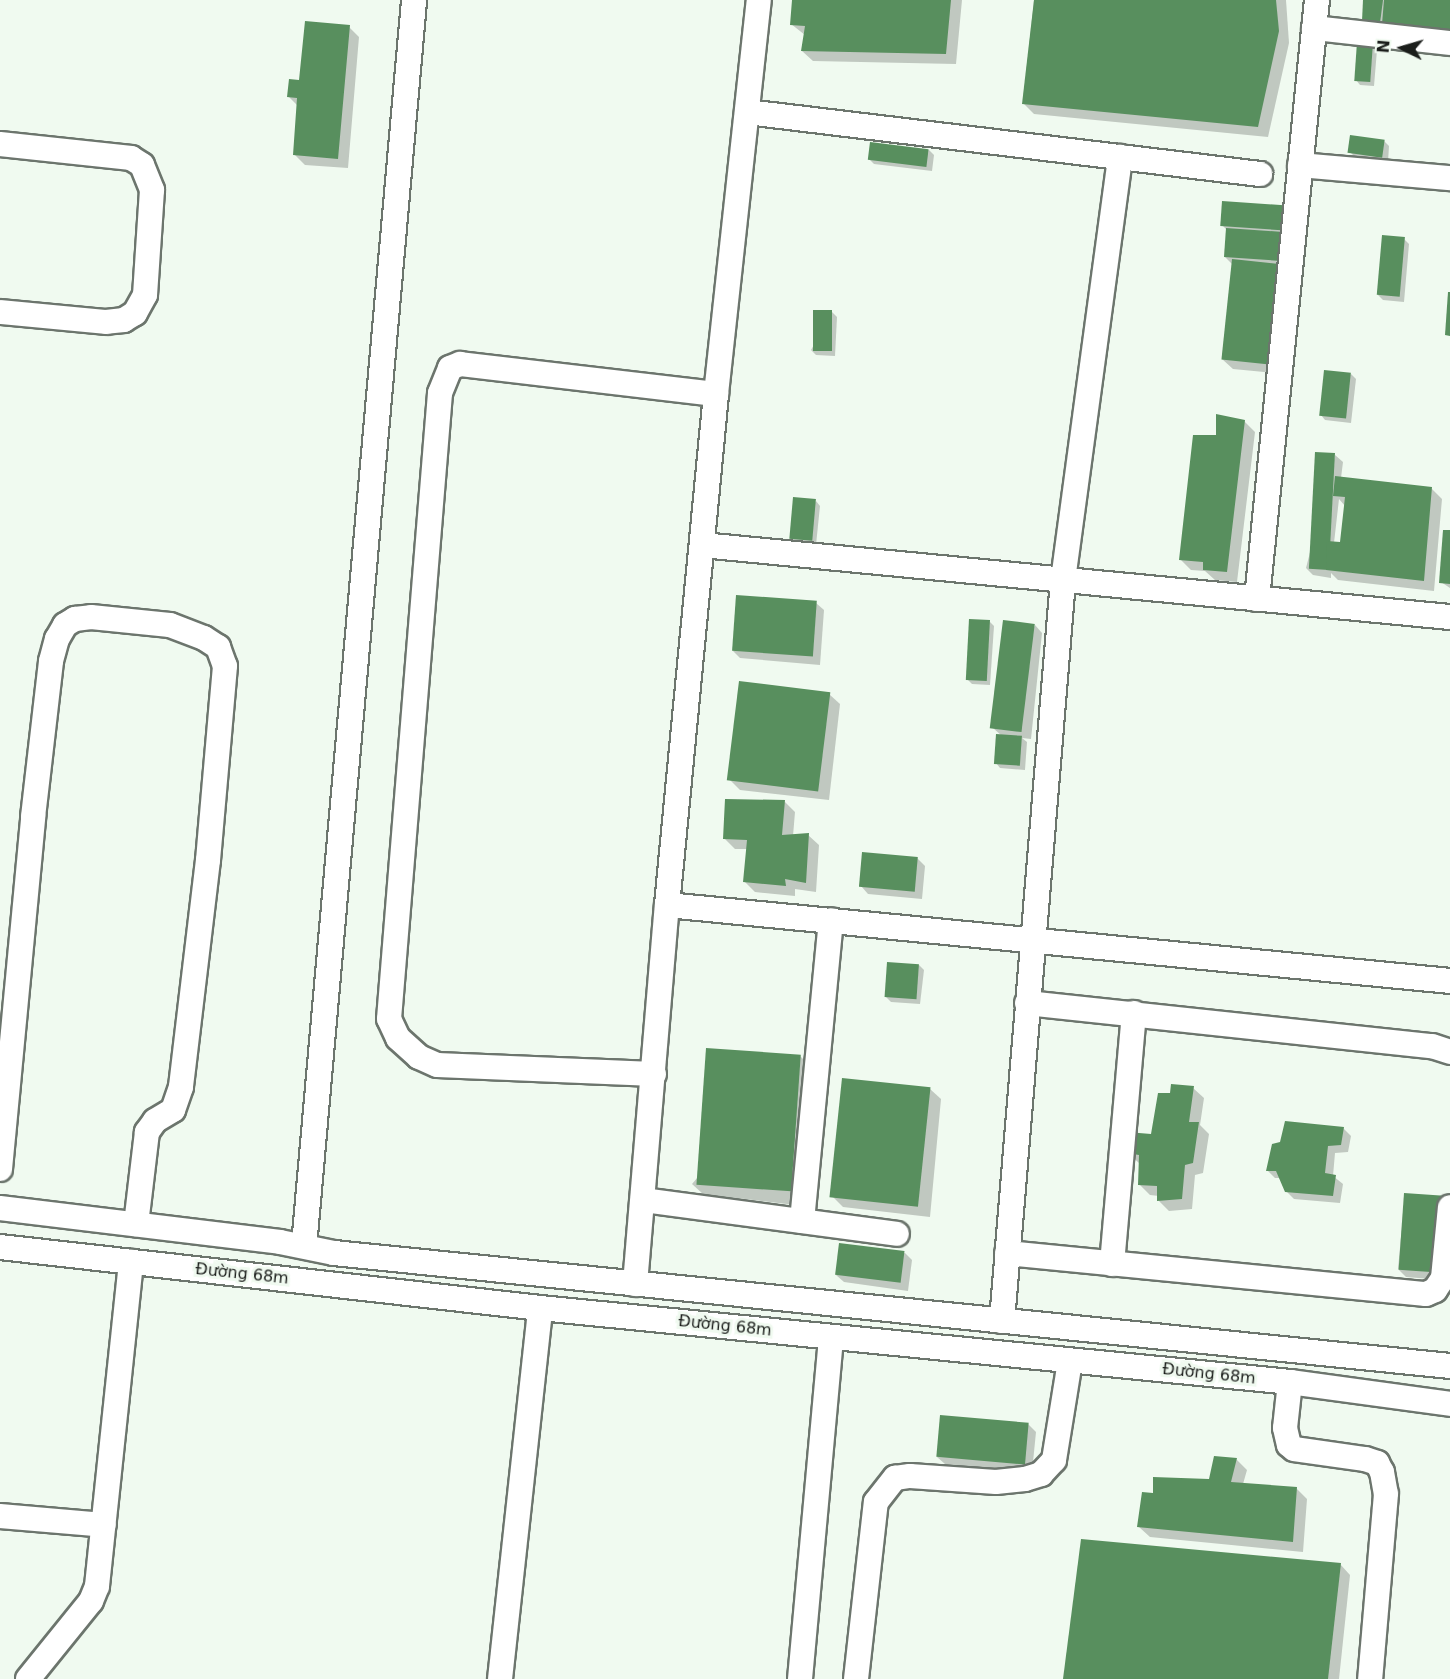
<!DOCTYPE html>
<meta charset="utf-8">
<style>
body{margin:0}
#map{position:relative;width:1450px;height:1679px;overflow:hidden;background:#f0faf0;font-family:"DejaVu Sans",sans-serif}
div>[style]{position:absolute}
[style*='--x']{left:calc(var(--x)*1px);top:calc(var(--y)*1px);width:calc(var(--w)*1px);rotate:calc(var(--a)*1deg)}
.shadow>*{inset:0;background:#0003}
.building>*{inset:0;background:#588f5e;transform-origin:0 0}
.roads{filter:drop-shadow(2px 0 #6c756d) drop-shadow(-2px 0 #6c756d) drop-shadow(0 2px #6c756d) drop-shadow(0 -2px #6c756d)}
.minor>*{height:24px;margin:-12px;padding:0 12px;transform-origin:12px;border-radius:12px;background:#fff}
span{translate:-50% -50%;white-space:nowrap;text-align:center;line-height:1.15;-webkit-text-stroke:6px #f0faf0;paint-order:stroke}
.street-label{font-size:16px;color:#1b1e1b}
.north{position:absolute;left:1372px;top:18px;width:60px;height:60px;-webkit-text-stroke:4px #f0faf0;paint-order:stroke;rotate:275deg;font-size:16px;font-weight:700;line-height:24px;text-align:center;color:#1b1e1b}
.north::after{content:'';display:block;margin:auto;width:21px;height:27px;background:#1b1e1b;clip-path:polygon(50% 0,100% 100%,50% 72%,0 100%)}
</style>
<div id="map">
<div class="shadow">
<div style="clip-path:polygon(793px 0,962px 0,956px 64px,813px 61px,802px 51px,805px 35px,791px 24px)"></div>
<div style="clip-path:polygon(1034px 0,1286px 0,1289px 43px,1268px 137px,1034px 114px,1023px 103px)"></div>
<div style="clip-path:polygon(1365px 0,1450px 0,1450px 38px,1368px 26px,1363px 21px)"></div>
<div style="clip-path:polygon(349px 27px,359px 37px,348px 168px,305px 165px,294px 154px,298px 106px,289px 97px)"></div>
<div style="clip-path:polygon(1372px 45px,1377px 50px,1374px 86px,1360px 85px,1356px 80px)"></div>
<div style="clip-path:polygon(1384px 141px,1389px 146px,1388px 162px,1355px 157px,1350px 152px)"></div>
<div style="clip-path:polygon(929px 150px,934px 155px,932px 171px,874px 164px,869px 159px)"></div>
<div style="clip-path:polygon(1290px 207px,1285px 374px,1233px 369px,1222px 359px,1233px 265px,1225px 257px,1227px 230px,1222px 225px)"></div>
<div style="clip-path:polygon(1404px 239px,1409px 244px,1404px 302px,1383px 300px,1378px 295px)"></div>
<div style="clip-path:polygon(832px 312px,837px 317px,835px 356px,816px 355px,811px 350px)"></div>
<div style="clip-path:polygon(1351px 374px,1356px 379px,1351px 423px,1325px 420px,1321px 415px)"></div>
<div style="clip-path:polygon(1244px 421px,1255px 432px,1237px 582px,1215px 580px,1205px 571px,1191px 570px,1181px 560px,1218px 437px)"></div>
<div style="clip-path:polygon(evenodd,1335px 455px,1343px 462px,1341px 478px,1432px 489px,1442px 499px,1434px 591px,1338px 580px,1331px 573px,1331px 578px,1313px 575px,1306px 568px,1335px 455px,1339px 499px,1345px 506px,1341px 544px,1334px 543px,1339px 499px)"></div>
<div style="clip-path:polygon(816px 501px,820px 506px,816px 545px,795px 543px,790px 538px)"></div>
<div style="clip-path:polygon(1450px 532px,1450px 588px,1441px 582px)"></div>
<div style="clip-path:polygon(816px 603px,824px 610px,820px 665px,740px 658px,733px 651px)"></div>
<div style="clip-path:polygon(989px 621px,994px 626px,990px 685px,972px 684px,967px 679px)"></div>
<div style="clip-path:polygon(1035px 625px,1042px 633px,1031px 739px,1022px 738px,1027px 742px,1025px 770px,1000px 768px,996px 763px,1002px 736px,993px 728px)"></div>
<div style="clip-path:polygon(829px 694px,840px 704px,829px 800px,740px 790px,729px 779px)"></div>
<div style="clip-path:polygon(785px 802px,795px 812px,793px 836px,808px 835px,819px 845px,816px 892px,795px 889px,795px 896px,755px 892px,744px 881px,748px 849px,735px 849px,724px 838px)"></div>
<div style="clip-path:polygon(917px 858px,925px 866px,922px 899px,868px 894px,861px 886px)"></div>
<div style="clip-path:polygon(919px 965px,924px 970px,920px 1004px,891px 1002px,886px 997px)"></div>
<div style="clip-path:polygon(800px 1056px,811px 1067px,795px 1205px,703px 1194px,692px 1184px)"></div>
<div style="clip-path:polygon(1193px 1088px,1204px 1098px,1200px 1125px,1209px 1134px,1203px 1173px,1195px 1175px,1192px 1209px,1169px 1211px,1159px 1201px,1159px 1196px,1150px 1195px,1140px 1185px,1139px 1163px,1128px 1153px,1153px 1136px,1171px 1095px)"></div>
<div style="clip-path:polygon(930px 1089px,941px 1099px,930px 1217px,843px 1207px,832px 1196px)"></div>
<div style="clip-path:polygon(1343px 1128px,1351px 1136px,1348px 1152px,1335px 1153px,1333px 1176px,1343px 1184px,1340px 1203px,1294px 1199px,1286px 1191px,1280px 1178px,1275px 1178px,1267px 1170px)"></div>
<div style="clip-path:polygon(1405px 1194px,1444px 1280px,1406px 1277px,1398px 1269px)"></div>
<div style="clip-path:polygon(905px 1253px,912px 1260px,908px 1291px,844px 1282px,836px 1275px)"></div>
<div style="clip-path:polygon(1028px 1424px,1036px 1432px,1032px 1472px,945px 1464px,937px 1457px)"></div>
<div style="clip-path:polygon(1236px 1459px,1247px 1470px,1243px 1484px,1296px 1488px,1307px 1499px,1303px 1552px,1150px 1537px,1139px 1527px,1155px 1494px,1210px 1481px)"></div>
<div style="clip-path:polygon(1340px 1564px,1350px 1575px,1339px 1679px,1065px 1679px)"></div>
</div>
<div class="building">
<div style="clip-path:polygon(792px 0,951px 0,946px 54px,801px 51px,805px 26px,790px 25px)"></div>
<div style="clip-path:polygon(1034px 0,1276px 0,1279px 31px,1258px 127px,1022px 104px)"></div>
<div style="clip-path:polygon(1363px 0,1383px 0,1380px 23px,1362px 21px)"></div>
<div style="clip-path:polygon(1384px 0,1450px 0,1450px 32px,1382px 24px)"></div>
<div style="clip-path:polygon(305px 21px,350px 25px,338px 159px,293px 155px,297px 98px,287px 97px,289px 79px,299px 80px)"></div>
<div style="left:1357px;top:42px;width:16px;height:39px;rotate:4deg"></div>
<div style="left:1350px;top:135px;width:35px;height:18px;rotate:8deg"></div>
<div style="left:870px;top:142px;width:59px;height:18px;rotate:7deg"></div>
<div style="left:1222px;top:201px;width:69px;height:25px;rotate:4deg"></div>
<div style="left:1226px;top:228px;width:64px;height:29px;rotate:4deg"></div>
<div style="left:1382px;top:235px;width:23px;height:60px;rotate:5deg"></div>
<div style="left:1232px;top:259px;width:54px;height:101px;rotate:6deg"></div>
<div style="clip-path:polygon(1448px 292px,1450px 292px,1450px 336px,1445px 335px)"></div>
<div style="left:813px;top:310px;width:19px;height:41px"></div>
<div style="left:1324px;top:370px;width:27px;height:46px;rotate:6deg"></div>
<div style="clip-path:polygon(1216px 414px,1245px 420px,1227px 572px,1203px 570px,1203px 562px,1179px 560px,1193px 435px,1216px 435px)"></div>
<div style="left:1315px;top:452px;width:20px;height:117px;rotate:3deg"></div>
<div style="clip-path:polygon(1335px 476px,1432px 487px,1424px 581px,1326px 570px,1327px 541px,1340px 542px,1345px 497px,1333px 496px)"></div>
<div style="left:793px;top:497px;width:23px;height:42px;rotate:5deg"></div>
<div style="clip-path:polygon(1443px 530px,1450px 530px,1450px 584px,1439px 583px)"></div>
<div style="left:736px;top:595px;width:81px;height:56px;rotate:4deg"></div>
<div style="left:969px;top:619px;width:21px;height:61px;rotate:3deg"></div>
<div style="left:1003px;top:620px;width:32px;height:109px;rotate:7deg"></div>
<div style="left:739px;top:681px;width:92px;height:100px;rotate:7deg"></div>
<div style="left:996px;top:734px;width:26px;height:30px;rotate:4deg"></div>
<div style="clip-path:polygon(725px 799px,785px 800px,782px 835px,809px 833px,806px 883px,785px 879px,786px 886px,743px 882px,747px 840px,723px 839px)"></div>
<div style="left:862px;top:852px;width:56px;height:35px;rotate:5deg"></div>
<div style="left:887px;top:962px;width:32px;height:35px;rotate:4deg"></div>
<div style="left:706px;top:1048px;width:95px;height:137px;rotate:4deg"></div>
<div style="left:842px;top:1078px;width:89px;height:120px;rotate:6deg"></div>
<div style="clip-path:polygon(1171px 1084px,1194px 1086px,1189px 1122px,1199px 1122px,1193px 1163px,1185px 1165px,1182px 1199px,1157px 1201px,1157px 1186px,1138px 1185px,1139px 1155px,1127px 1153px,1127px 1132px,1151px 1134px,1158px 1093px,1170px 1093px)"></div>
<div style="clip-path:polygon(1285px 1121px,1344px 1127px,1341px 1145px,1328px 1146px,1325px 1173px,1336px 1175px,1333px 1196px,1285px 1192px,1276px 1171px,1266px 1171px,1272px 1144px,1280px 1142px)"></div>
<div style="left:1404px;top:1193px;width:40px;height:77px;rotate:4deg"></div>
<div style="left:839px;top:1243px;width:66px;height:32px;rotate:7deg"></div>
<div style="left:940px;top:1415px;width:89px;height:42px;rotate:5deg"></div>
<div style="clip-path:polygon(1214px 1456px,1237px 1458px,1231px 1482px,1297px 1487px,1293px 1542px,1137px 1527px,1142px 1492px,1153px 1493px,1153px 1477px,1209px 1479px)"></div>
<div style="clip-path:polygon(1081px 1539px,1341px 1563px,1328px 1679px,1063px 1679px)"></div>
</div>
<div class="roads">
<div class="minor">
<div style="--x:1314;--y:28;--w:137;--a:6.3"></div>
<div style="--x:747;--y:112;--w:517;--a:6.89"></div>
<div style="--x:0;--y:144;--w:132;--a:6.1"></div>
<div style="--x:131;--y:158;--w:13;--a:32"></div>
<div style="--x:142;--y:165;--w:27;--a:68"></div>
<div style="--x:152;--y:190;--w:105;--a:93.8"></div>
<div style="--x:145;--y:295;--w:21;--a:119"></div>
<div style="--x:135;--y:313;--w:13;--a:148"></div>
<div style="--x:124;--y:320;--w:18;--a:174"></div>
<div style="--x:106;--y:322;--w:106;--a:-174.6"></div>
<div style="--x:1300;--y:165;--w:151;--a:5"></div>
<div style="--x:702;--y:545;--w:751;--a:5.5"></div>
<div style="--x:1257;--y:599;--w:602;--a:-84.28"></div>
<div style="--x:667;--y:905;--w:787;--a:5.54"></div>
<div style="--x:1027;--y:1003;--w:407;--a:6.1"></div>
<div style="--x:1432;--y:1046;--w:19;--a:18"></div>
<div style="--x:654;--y:1074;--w:217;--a:-177.6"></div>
<div style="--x:437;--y:1065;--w:20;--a:-156"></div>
<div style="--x:419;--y:1057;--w:28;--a:-138"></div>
<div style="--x:398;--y:1038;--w:21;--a:-115"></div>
<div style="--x:389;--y:1019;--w:628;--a:-85.34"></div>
<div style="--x:440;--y:393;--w:27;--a:-68"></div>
<div style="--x:450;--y:368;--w:11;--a:-22"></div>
<div style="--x:460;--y:364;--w:258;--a:6.7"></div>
<div style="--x:0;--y:1169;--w:354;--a:-84.6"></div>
<div style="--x:33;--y:817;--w:157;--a:-83.4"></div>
<div style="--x:51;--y:661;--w:23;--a:-75"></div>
<div style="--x:57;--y:639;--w:16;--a:-60"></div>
<div style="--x:65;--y:625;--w:12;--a:-31"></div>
<div style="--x:75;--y:619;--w:16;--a:-7"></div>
<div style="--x:91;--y:617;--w:79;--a:5.8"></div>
<div style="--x:170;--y:625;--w:36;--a:21"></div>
<div style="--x:204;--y:638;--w:17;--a:33"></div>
<div style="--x:218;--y:647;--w:20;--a:70"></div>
<div style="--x:225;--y:666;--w:195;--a:95"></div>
<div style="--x:208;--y:860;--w:229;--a:96.8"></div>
<div style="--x:181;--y:1087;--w:24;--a:109"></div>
<div style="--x:173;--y:1110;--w:21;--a:149"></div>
<div style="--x:155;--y:1121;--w:14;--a:126"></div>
<div style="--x:147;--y:1132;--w:93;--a:96.8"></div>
<div style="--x:643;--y:1200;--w:256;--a:7.6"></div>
<div style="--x:0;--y:1208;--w:282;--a:6.9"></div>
<div style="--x:280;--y:1242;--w:55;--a:11.5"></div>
<div style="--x:334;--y:1253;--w:1122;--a:5.78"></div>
<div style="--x:802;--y:1221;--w:302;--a:-84.5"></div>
<div style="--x:304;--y:1246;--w:1251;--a:-84.95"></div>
<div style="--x:0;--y:1247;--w:543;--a:6.44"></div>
<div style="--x:540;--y:1308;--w:754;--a:5.63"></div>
<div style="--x:1290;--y:1382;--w:162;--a:7.8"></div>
<div style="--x:1007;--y:1253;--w:421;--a:5.6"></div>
<div style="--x:1426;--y:1294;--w:10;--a:-24"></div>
<div style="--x:1435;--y:1290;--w:14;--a:-56"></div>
<div style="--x:1443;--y:1278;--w:71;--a:-84.4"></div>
<div style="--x:1112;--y:1264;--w:252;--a:-85"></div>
<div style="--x:635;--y:1284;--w:380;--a:-85.2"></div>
<div style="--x:667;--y:905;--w:513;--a:-84.52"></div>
<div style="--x:716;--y:394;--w:396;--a:-83.8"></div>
<div style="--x:1002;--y:1321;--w:744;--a:-85.29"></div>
<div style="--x:1063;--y:580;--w:427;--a:-82.3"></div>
<div style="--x:1290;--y:1382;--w:46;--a:96.2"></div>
<div style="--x:1285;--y:1428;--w:17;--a:77"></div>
<div style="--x:1289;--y:1445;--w:6;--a:39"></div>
<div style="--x:1294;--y:1449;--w:72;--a:8"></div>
<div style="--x:1365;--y:1459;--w:13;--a:18"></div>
<div style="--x:1377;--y:1463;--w:10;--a:61"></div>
<div style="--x:1382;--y:1472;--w:22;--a:80"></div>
<div style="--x:1386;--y:1494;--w:186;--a:94.9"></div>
<div style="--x:0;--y:1516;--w:104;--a:4.9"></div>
<div style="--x:28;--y:1679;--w:100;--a:-51.1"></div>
<div style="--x:91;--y:1601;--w:16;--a:-68"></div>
<div style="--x:97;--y:1586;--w:326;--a:-84"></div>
<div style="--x:500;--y:1679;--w:373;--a:-83.8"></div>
<div style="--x:800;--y:1679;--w:343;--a:-84.8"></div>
<div style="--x:856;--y:1679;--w:178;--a:-83.6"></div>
<div style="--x:876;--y:1502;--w:31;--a:-52"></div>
<div style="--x:895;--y:1478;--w:15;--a:-8"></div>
<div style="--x:910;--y:1476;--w:86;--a:4"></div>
<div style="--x:996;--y:1482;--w:29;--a:-6"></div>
<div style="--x:1025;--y:1479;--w:17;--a:-17"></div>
<div style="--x:1041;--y:1474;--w:19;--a:-47"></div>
<div style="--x:1054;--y:1460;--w:100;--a:-80.8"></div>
</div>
</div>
<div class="street-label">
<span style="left:242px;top:1274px;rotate:6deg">Đường 68m</span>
<span style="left:725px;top:1326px;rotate:6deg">Đường 68m</span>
<span style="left:1209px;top:1374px;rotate:6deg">Đường 68m</span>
</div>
<div class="north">N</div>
</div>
